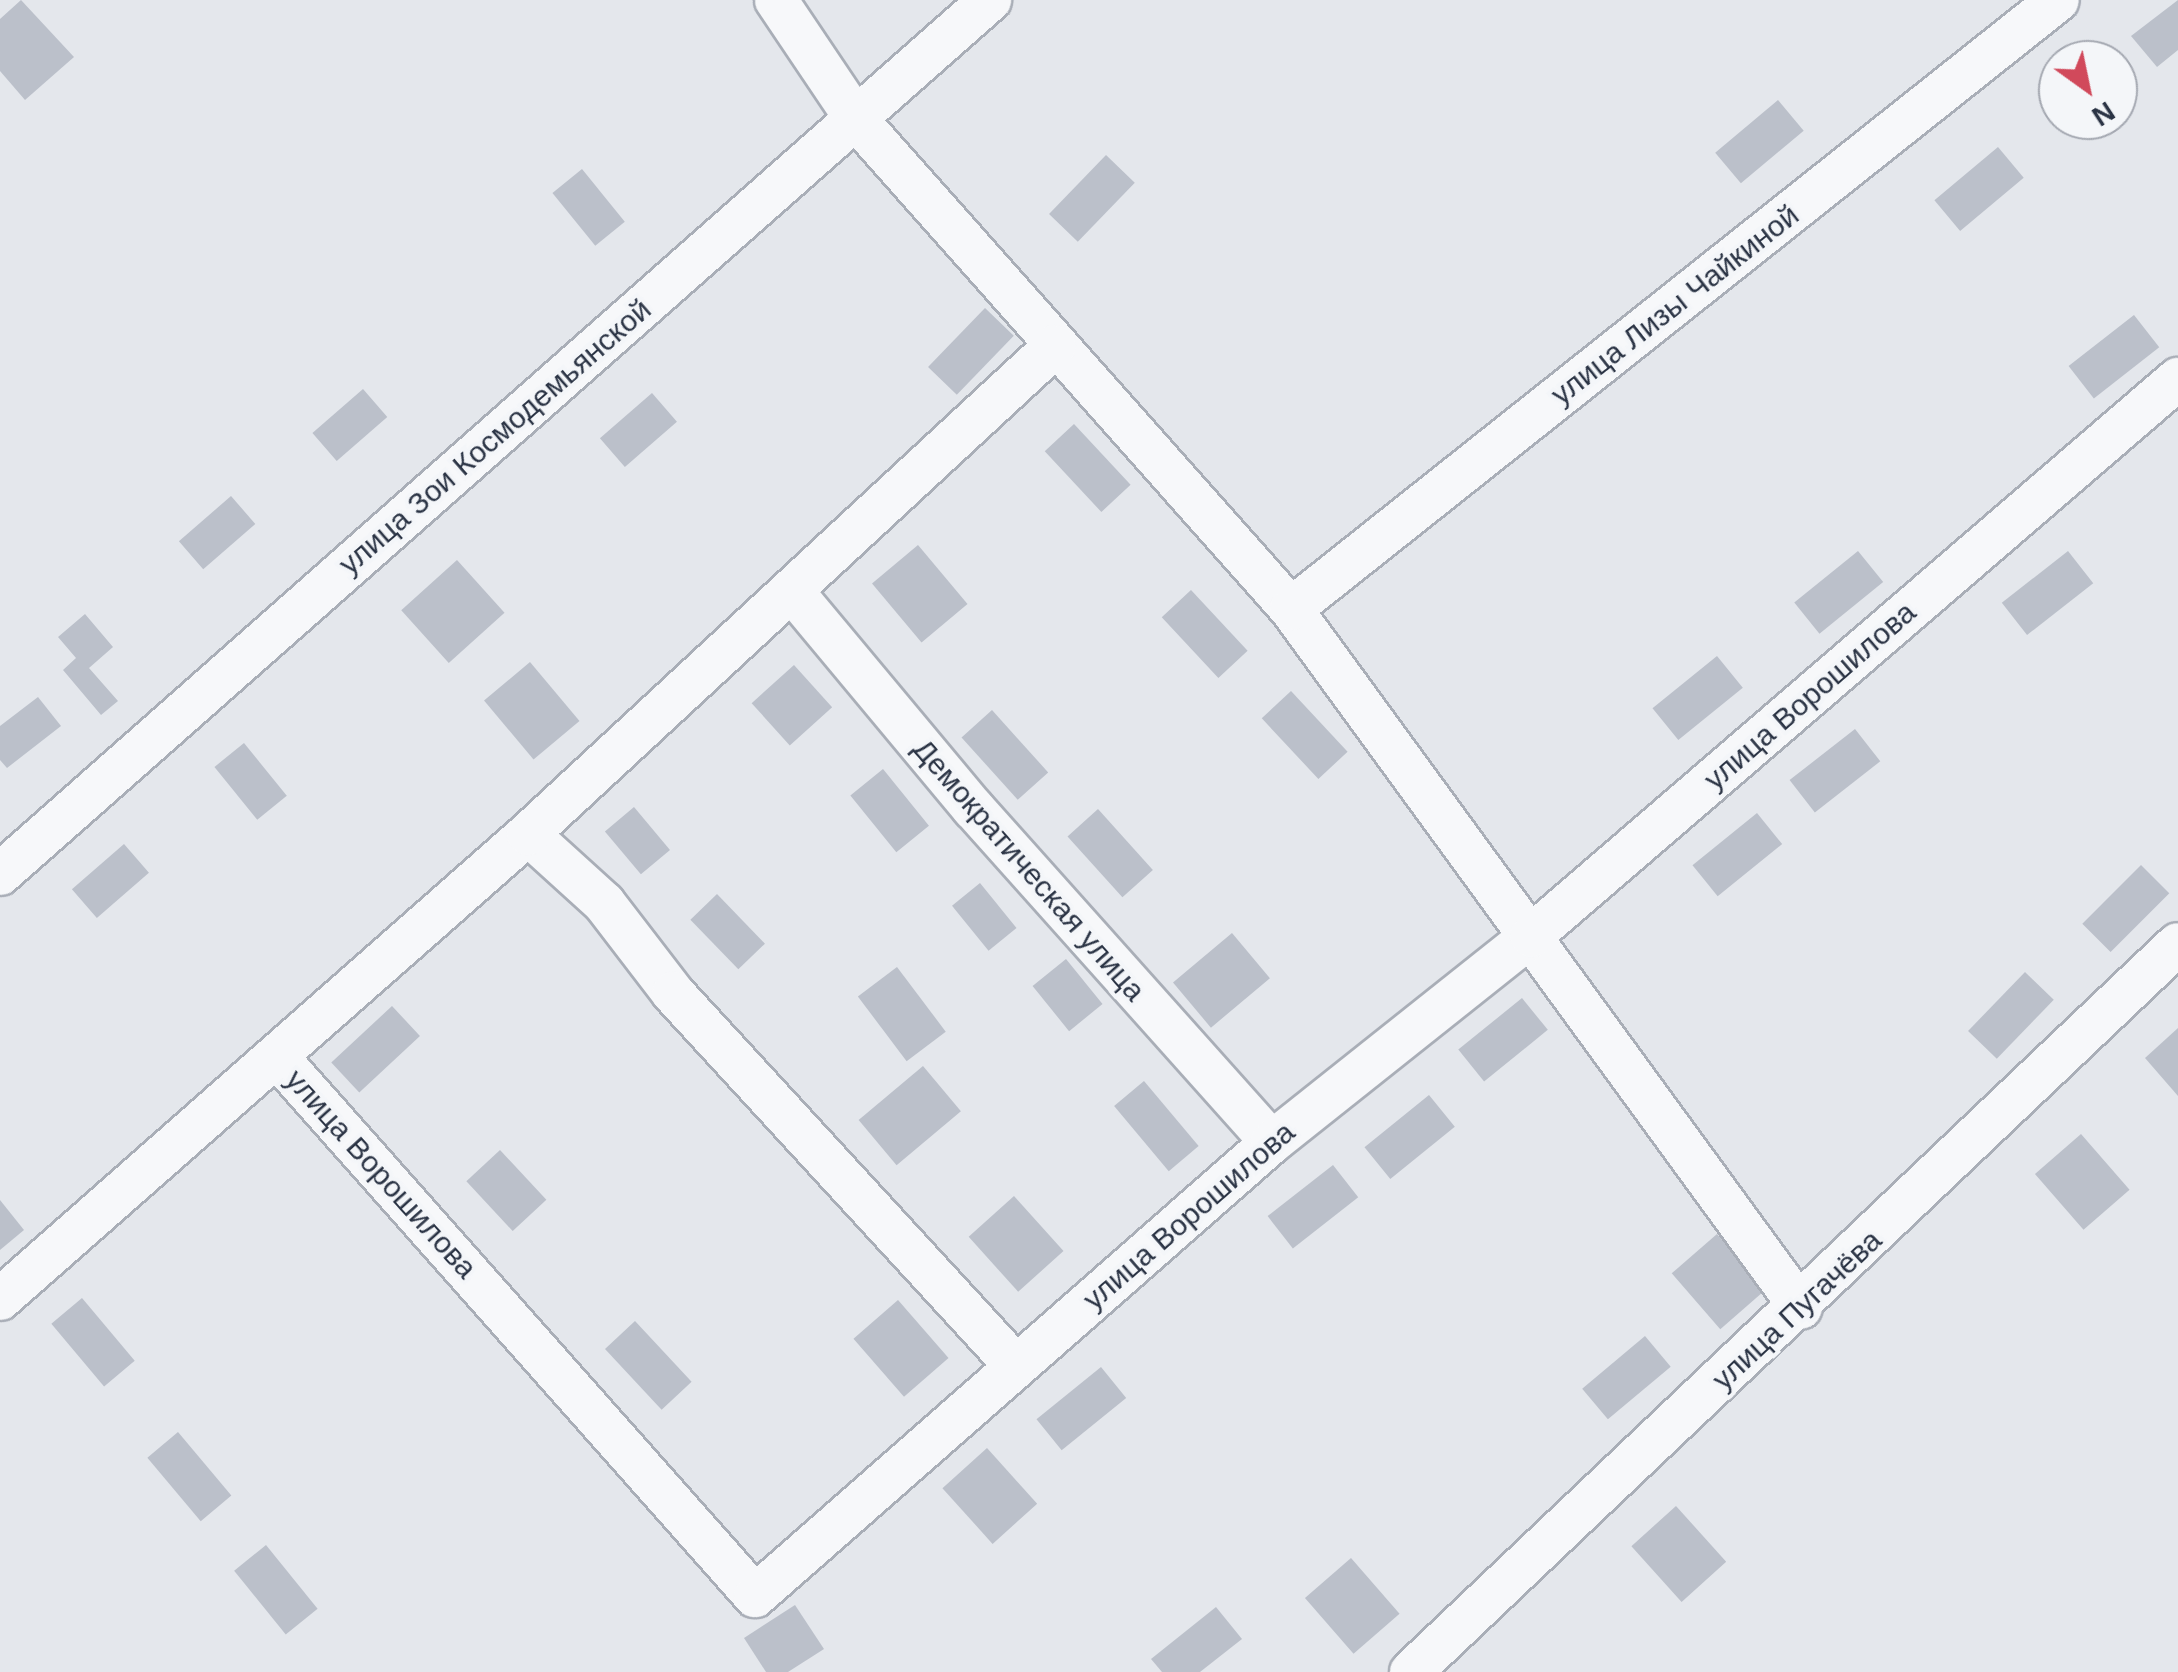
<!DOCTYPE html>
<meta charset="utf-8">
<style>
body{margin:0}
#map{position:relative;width:2178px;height:1672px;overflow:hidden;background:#e4e7ec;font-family:Helvetica,sans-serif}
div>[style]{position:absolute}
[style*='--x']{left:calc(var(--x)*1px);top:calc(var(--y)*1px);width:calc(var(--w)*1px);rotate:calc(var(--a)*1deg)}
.building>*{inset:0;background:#bbc0ca;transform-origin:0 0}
.roads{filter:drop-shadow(2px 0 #a9aeb7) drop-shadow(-2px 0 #a9aeb7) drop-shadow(0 2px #a9aeb7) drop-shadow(0 -2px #a9aeb7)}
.minor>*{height:42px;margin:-21px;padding:0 21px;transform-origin:21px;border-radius:21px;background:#f7f8fa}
span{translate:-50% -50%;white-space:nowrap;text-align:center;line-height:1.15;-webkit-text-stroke:8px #f4f6f9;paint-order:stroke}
.street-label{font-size:30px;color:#2b3445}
.north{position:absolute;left:2038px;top:40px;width:100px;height:100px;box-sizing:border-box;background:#f4f6f9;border:2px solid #a4a8b1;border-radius:50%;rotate:147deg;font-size:28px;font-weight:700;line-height:40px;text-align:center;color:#2b3445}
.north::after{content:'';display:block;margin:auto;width:35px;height:45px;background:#d1495b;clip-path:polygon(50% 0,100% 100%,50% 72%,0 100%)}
</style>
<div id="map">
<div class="building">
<div style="clip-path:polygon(21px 0,74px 57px,25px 100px,0 71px,0 19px)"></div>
<div style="clip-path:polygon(2178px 0,2178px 50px,2157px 67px,2131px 36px)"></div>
<div style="left:1778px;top:100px;width:40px;height:82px;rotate:50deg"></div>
<div style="left:1998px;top:147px;width:40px;height:83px;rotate:50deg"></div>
<div style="left:1106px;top:155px;width:40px;height:82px;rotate:44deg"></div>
<div style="left:582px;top:169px;width:68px;height:38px;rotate:51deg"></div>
<div style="left:985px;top:308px;width:40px;height:82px;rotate:44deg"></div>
<div style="left:2134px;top:315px;width:41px;height:83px;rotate:52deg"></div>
<div style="left:363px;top:389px;width:37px;height:67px;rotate:49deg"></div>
<div style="left:652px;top:393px;width:38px;height:69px;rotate:49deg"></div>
<div style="left:1074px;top:424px;width:83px;height:40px;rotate:47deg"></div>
<div style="left:231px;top:496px;width:37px;height:69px;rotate:49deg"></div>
<div style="left:918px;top:545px;width:77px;height:60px;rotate:50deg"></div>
<div style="left:1858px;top:551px;width:40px;height:82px;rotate:51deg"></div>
<div style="left:2068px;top:551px;width:41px;height:84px;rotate:52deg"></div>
<div style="left:457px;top:560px;width:71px;height:75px;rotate:48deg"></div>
<div style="left:1191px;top:590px;width:83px;height:40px;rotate:47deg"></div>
<div style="clip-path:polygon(85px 614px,113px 647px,89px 668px,118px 701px,101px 715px,63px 670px,76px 658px,58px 637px)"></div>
<div style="left:1717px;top:656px;width:41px;height:83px;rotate:51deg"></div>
<div style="left:530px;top:662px;width:77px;height:60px;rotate:50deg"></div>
<div style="left:794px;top:665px;width:57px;height:57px;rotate:48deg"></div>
<div style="left:1291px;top:691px;width:83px;height:40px;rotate:47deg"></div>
<div style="clip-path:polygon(38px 697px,61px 726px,7px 768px,0 760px,0 726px)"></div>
<div style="left:992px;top:710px;width:84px;height:41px;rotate:48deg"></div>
<div style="left:1855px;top:729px;width:41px;height:83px;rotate:52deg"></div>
<div style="left:244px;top:743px;width:68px;height:38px;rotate:51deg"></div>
<div style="left:883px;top:769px;width:73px;height:42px;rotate:51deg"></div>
<div style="left:634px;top:807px;width:56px;height:38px;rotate:50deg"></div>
<div style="left:1098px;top:809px;width:82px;height:41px;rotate:48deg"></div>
<div style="left:1757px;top:813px;width:40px;height:83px;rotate:51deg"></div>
<div style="left:124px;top:844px;width:38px;height:69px;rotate:49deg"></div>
<div style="left:2141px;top:865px;width:40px;height:83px;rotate:45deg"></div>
<div style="left:980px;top:883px;width:58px;height:36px;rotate:51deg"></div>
<div style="left:717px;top:894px;width:69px;height:37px;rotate:46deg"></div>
<div style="left:1232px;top:933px;width:59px;height:77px;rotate:50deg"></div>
<div style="left:1066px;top:959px;width:58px;height:43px;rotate:51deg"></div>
<div style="left:897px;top:967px;width:81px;height:49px;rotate:53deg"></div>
<div style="left:2025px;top:972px;width:40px;height:82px;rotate:44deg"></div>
<div style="left:1522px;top:998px;width:41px;height:82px;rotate:51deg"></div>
<div style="left:392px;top:1006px;width:41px;height:83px;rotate:47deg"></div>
<div style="clip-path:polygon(2178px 1028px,2178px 1096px,2145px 1058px)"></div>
<div style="left:923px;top:1066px;width:59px;height:84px;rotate:50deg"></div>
<div style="left:1144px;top:1081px;width:85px;height:39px;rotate:50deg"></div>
<div style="left:1429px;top:1095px;width:41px;height:83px;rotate:51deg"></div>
<div style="left:2081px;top:1134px;width:74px;height:61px;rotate:49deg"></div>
<div style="left:500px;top:1150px;width:68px;height:46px;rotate:47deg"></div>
<div style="left:1333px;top:1165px;width:41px;height:83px;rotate:52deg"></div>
<div style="left:1014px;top:1196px;width:74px;height:61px;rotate:48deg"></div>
<div style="clip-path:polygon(0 1200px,24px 1230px,0 1250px)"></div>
<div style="left:1717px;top:1234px;width:74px;height:60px;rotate:49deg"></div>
<div style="left:82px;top:1298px;width:82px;height:40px;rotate:50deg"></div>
<div style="left:898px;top:1300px;width:77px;height:59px;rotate:49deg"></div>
<div style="left:635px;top:1321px;width:83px;height:41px;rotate:47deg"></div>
<div style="left:1645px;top:1336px;width:40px;height:82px;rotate:50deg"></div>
<div style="left:1101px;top:1367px;width:40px;height:83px;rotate:51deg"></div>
<div style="left:178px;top:1432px;width:83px;height:40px;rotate:50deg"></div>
<div style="left:987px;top:1448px;width:75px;height:60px;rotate:48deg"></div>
<div style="left:1676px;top:1506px;width:75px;height:60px;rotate:48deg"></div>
<div style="left:266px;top:1545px;width:82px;height:41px;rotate:51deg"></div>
<div style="left:1351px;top:1558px;width:74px;height:61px;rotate:49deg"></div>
<div style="clip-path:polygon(795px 1605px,824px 1649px,788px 1672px,766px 1672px,744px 1638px)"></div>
<div style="clip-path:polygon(1216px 1607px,1242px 1639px,1200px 1672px,1162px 1672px,1151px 1659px)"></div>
</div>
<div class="roads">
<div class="minor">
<div style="--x:776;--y:0;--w:143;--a:56.1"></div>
<div style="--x:856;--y:119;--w:655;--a:48.4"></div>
<div style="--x:1291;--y:609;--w:865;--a:53.88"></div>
<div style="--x:792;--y:591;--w:283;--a:50.2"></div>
<div style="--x:973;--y:808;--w:448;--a:48.2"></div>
<div style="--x:1291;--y:609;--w:979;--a:-38.45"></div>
<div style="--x:528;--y:834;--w:103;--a:42.2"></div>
<div style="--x:604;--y:903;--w:113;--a:52.5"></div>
<div style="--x:673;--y:993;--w:505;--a:47.41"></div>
<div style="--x:0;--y:874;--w:1321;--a:-41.44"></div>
<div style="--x:278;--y:1058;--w:719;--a:48.44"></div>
<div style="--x:755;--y:1596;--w:688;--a:-41.29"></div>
<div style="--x:1272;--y:1142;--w:331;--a:-38.5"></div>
<div style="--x:1531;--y:936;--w:854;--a:-40.73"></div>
<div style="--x:0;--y:1299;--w:704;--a:-41.37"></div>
<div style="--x:528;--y:834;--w:718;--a:-42.8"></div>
<div style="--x:1411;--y:1672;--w:1057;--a:-43.51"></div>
</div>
</div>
<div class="street-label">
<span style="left:1675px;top:305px;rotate:-38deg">улица Лизы Чайкиной</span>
<span style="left:495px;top:437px;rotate:-41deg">улица Зои Космодемьянской</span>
<span style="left:1810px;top:696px;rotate:-41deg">улица Ворошилова</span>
<span style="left:1029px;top:870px;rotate:49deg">Демократическая улица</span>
<span style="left:381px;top:1174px;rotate:48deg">улица Ворошилова</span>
<span style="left:1189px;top:1216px;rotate:-41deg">улица Ворошилова</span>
<span style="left:1797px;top:1310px;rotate:-43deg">улица Пугачёва</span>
</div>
<div class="north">N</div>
</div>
